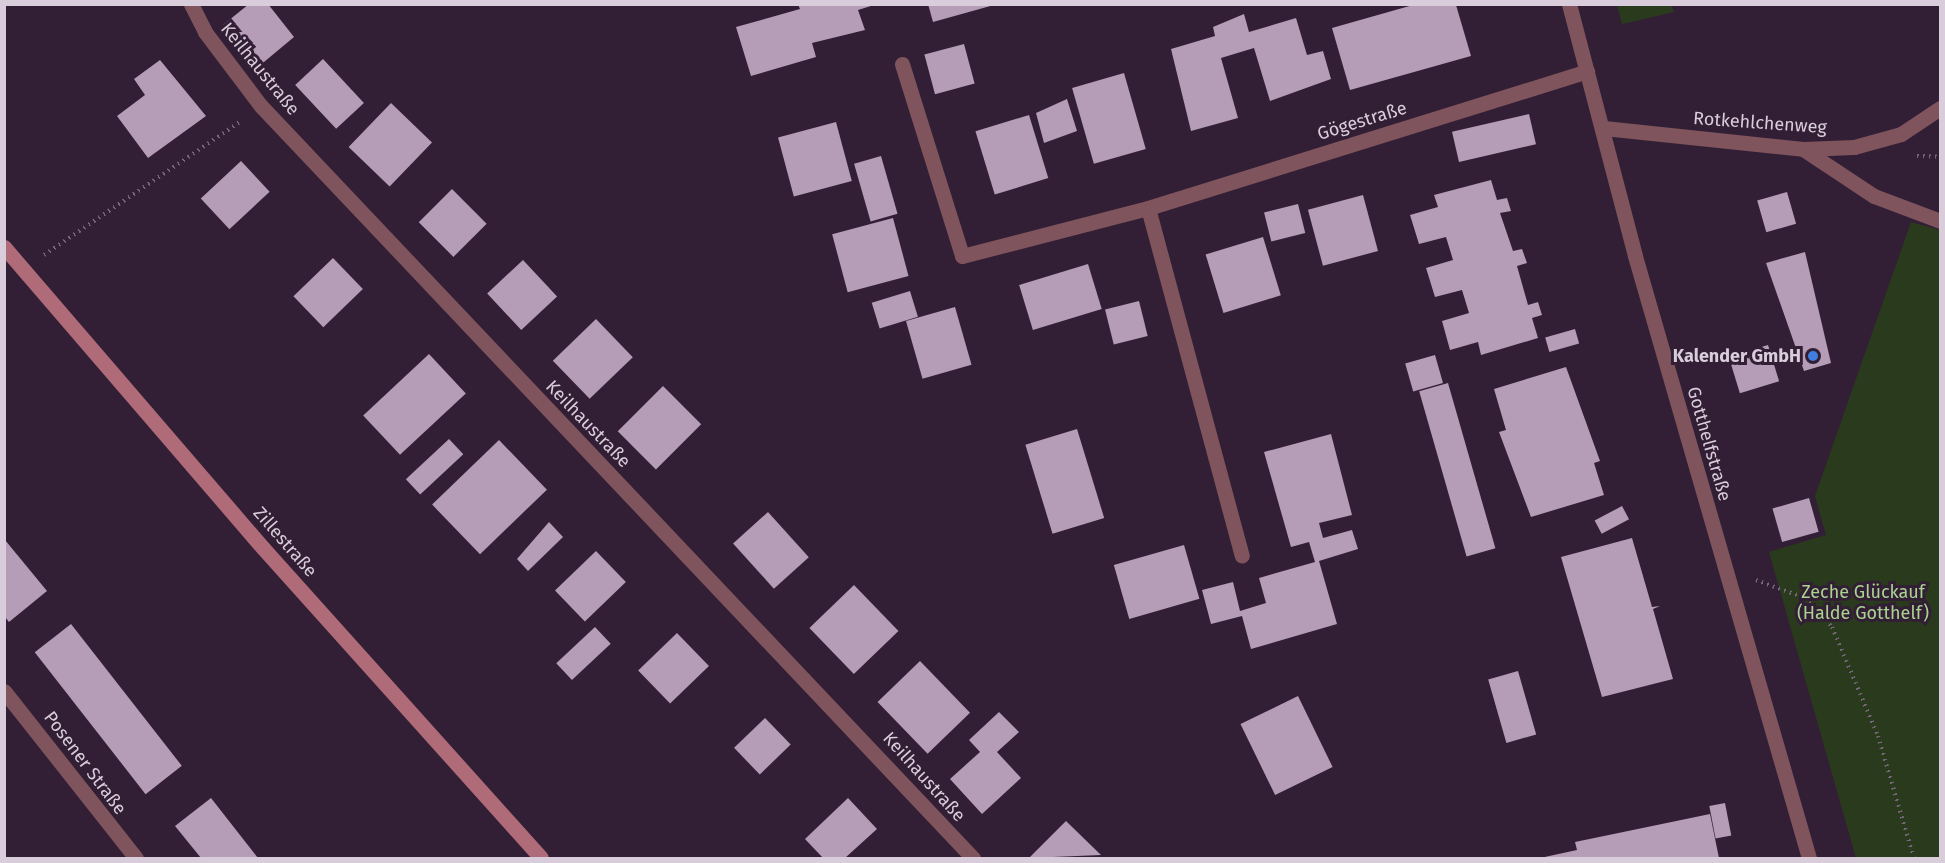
<!DOCTYPE html>
<meta charset="utf-8">
<style>
body{margin:0}
#map{position:relative;width:1945px;height:863px;overflow:hidden;background:#321f35;font-family:"Fira Sans",sans-serif}
div>[style]{position:absolute}
[style*='--x']{left:calc(var(--x)*1px);top:calc(var(--y)*1px);width:calc(var(--w)*1px);rotate:calc(var(--a)*1deg)}
.green>*{inset:0;background:#2a3b1d}
.building>*{inset:0;background:#b59cb7;transform-origin:0 0}
.path>*{height:4px;margin-top:-2px;transform-origin:0;background:repeating-linear-gradient(90deg,#766679 0 1.5px,transparent 0 6px)}
.service>*{height:15px;margin:-7.5px;padding:0 7.5px;transform-origin:7.5px;border-radius:7.5px;background:#7f545c}
.minor>*{height:15px;margin:-7.5px;padding:0 7.5px;transform-origin:7.5px;border-radius:7.5px;background:#7f545c}
.secondary>*{height:15px;margin:-7.5px;padding:0 7.5px;transform-origin:7.5px;border-radius:7.5px;background:#b06b79}
.dots>*{width:16px;height:16px;translate:-50% -50%;box-sizing:border-box;border:3px solid #321f35;border-radius:50%}
span{translate:-50% -50%;white-space:nowrap;text-align:center;line-height:1.15;-webkit-text-stroke:6px #321f35;paint-order:stroke}
.street-label{font-size:18px;color:#dacddb}
.poi-label{font-size:18px;color:#dacddb;font-weight:700}
.right{translate:-100% -50%;text-align:right}
.park-label{font-size:18px;color:#abd390}
.frame{position:absolute;inset:0;border:6px solid #dacddb;pointer-events:none}
</style>
<div id="map">
<div class="green">
<div style="clip-path:polygon(1617px 5px,1671px 5px,1674px 12px,1622px 24px)"></div>
<div style="clip-path:polygon(1911px 222px,1940px 230px,1940px 858px,1856px 858px,1769px 552px,1826px 535px,1815px 496px)"></div>
</div>
<div class="building">
<div style="clip-path:polygon(249px 4px,268px 4px,294px 37px,258px 67px,223px 25px)"></div>
<div style="clip-path:polygon(798px 4px,874px 5px,858px 10px,865px 30px,812px 43px,816px 57px,751px 76px,736px 27px,800px 9px)"></div>
<div style="clip-path:polygon(928px 4px,994px 4px,994px 5px,933px 22px)"></div>
<div style="clip-path:polygon(1413px 5px,1456px 5px,1471px 56px,1350px 90px,1332px 28px)"></div>
<div style="clip-path:polygon(1244px 14px,1249px 32px,1296px 18px,1307px 55px,1323px 51px,1331px 79px,1270px 101px,1254px 48px,1221px 58px,1238px 118px,1191px 131px,1171px 49px,1215px 36px,1213px 27px)"></div>
<div style="left:964px;top:44px;width:41px;height:41px;rotate:75deg"></div>
<div style="left:323px;top:59px;width:60px;height:38px;rotate:47deg"></div>
<div style="clip-path:polygon(160px 60px,206px 116px,148px 158px,117px 116px,145px 95px,134px 79px)"></div>
<div style="left:1124px;top:73px;width:79px;height:54px;rotate:74deg"></div>
<div style="clip-path:polygon(1067px 99px,1077px 131px,1044px 143px,1036px 113px)"></div>
<div style="left:391px;top:103px;width:57px;height:61px;rotate:44deg"></div>
<div style="left:1529px;top:114px;width:31px;height:79px;rotate:77deg"></div>
<div style="left:1029px;top:115px;width:66px;height:56px;rotate:73deg"></div>
<div style="left:836px;top:122px;width:61px;height:60px;rotate:75deg"></div>
<div style="left:881px;top:156px;width:60px;height:28px;rotate:74deg"></div>
<div style="left:241px;top:161px;width:42px;height:55px;rotate:47deg"></div>
<div style="clip-path:polygon(1491px 180px,1497px 200px,1507px 198px,1511px 211px,1500px 213px,1513px 251px,1522px 249px,1527px 263px,1517px 266px,1528px 305px,1538px 302px,1542px 315px,1532px 318px,1538px 338px,1481px 355px,1478px 342px,1450px 350px,1442px 321px,1469px 313px,1462px 290px,1435px 297px,1426px 268px,1453px 260px,1446px 237px,1419px 244px,1410px 215px,1438px 207px,1434px 195px)"></div>
<div style="left:452px;top:189px;width:49px;height:47px;rotate:45deg"></div>
<div style="left:1787px;top:192px;width:33px;height:31px;rotate:74deg"></div>
<div style="left:1363px;top:195px;width:58px;height:57px;rotate:75deg"></div>
<div style="left:1298px;top:204px;width:30px;height:35px;rotate:76deg"></div>
<div style="left:893px;top:218px;width:60px;height:63px;rotate:75deg"></div>
<div style="left:1263px;top:237px;width:61px;height:60px;rotate:73deg"></div>
<div style="clip-path:polygon(1805px 252px,1831px 363px,1804px 371px,1766px 263px)"></div>
<div style="left:333px;top:258px;width:43px;height:55px;rotate:46deg"></div>
<div style="left:523px;top:260px;width:50px;height:49px;rotate:47deg"></div>
<div style="left:1088px;top:264px;width:47px;height:72px;rotate:73deg"></div>
<div style="left:910px;top:291px;width:27px;height:40px;rotate:73deg"></div>
<div style="left:1139px;top:301px;width:36px;height:35px;rotate:76deg"></div>
<div style="left:955px;top:307px;width:60px;height:51px;rotate:74deg"></div>
<div style="left:596px;top:319px;width:53px;height:60px;rotate:46deg"></div>
<div style="left:1575px;top:329px;width:15px;height:31px;rotate:74deg"></div>
<div style="left:1768px;top:345px;width:38px;height:41px;rotate:73deg"></div>
<div style="left:429px;top:354px;width:54px;height:90px;rotate:47deg"></div>
<div style="left:1435px;top:355px;width:29px;height:31px;rotate:74deg"></div>
<div style="clip-path:polygon(1566px 367px,1600px 461px,1594px 463px,1604px 495px,1531px 517px,1499px 432px,1506px 430px,1494px 389px)"></div>
<div style="left:1448px;top:383px;width:172px;height:30px;rotate:74deg"></div>
<div style="left:663px;top:386px;width:54px;height:64px;rotate:45deg"></div>
<div style="left:1077px;top:429px;width:93px;height:54px;rotate:73deg"></div>
<div style="clip-path:polygon(1331px 434px,1352px 515px,1319px 523px,1323px 538px,1352px 530px,1358px 549px,1319px 561px,1337px 624px,1251px 649px,1242px 616px,1211px 624px,1202px 590px,1233px 582px,1240px 611px,1266px 603px,1259px 578px,1315px 562px,1309px 542px,1291px 547px,1264px 452px)"></div>
<div style="left:449px;top:439px;width:21px;height:59px;rotate:47deg"></div>
<div style="left:499px;top:440px;width:69px;height:93px;rotate:46deg"></div>
<div style="left:1809px;top:498px;width:35px;height:38px;rotate:74deg"></div>
<div style="left:1622px;top:506px;width:15px;height:31px;rotate:62deg"></div>
<div style="left:768px;top:512px;width:61px;height:47px;rotate:48deg"></div>
<div style="clip-path:polygon(549px 522px,563px 537px,528px 571px,517px 559px)"></div>
<div style="clip-path:polygon(1632px 538px,1652px 607px,1660px 606px,1653px 609px,1673px 679px,1602px 697px,1561px 557px)"></div>
<div style="clip-path:polygon(5px 540px,47px 591px,9px 622px,5px 617px)"></div>
<div style="left:1184px;top:545px;width:56px;height:73px;rotate:74deg"></div>
<div style="left:596px;top:551px;width:43px;height:57px;rotate:46deg"></div>
<div style="left:854px;top:585px;width:64px;height:62px;rotate:46deg"></div>
<div style="left:71px;top:624px;width:180px;height:46px;rotate:52deg"></div>
<div style="left:595px;top:627px;width:23px;height:53px;rotate:47deg"></div>
<div style="left:677px;top:633px;width:46px;height:54px;rotate:46deg"></div>
<div style="left:920px;top:661px;width:72px;height:59px;rotate:46deg"></div>
<div style="left:1518px;top:671px;width:66px;height:31px;rotate:74deg"></div>
<div style="left:1298px;top:696px;width:79px;height:64px;rotate:64deg"></div>
<div style="clip-path:polygon(999px 712px,1019px 732px,997px 752px,1021px 778px,982px 814px,950px 779px,980px 752px,969px 740px)"></div>
<div style="left:765px;top:718px;width:37px;height:43px;rotate:46deg"></div>
<div style="clip-path:polygon(211px 798px,258px 858px,201px 858px,175px 826px)"></div>
<div style="clip-path:polygon(848px 798px,877px 829px,845px 858px,823px 858px,805px 839px)"></div>
<div style="left:1725px;top:803px;width:33px;height:16px;rotate:79deg"></div>
<div style="clip-path:polygon(1710px 814px,1719px 858px,1540px 858px,1577px 850px,1575px 842px)"></div>
<div style="clip-path:polygon(1066px 821px,1101px 855px,1029px 858px)"></div>
</div>
<div class="path">
<div style="--x:1917;--y:156;--w:23;--a:2"></div>
<div style="--x:44;--y:255;--w:238;--a:-34.2"></div>
<div style="--x:1756;--y:580;--w:52;--a:20.2"></div>
<div style="--x:1805;--y:598;--w:40;--a:47"></div>
<div style="--x:1832;--y:627;--w:118;--a:67.1"></div>
<div style="--x:1878;--y:736;--w:127;--a:73.6"></div>
</div>
<div class="service">
<div style="--x:1803;--y:149;--w:85;--a:33.5"></div>
<div style="--x:1874;--y:196;--w:71;--a:20.7"></div>
</div>
<div class="minor">
<div style="--x:191;--y:4;--w:31;--a:63"></div>
<div style="--x:205;--y:32;--w:93;--a:52.9"></div>
<div style="--x:261;--y:106;--w:1036;--a:46.57"></div>
<div style="--x:1569;--y:4;--w:260;--a:75.3"></div>
<div style="--x:1635;--y:256;--w:627;--a:73.88"></div>
<div style="--x:902;--y:64;--w:201;--a:72.6"></div>
<div style="--x:962;--y:256;--w:192;--a:-14.5"></div>
<div style="--x:1148;--y:208;--w:460;--a:-17.3"></div>
<div style="--x:1604;--y:128;--w:200;--a:6"></div>
<div style="--x:1803;--y:149;--w:51;--a:-2.2"></div>
<div style="--x:1854;--y:147;--w:49;--a:-15.5"></div>
<div style="--x:1901;--y:134;--w:47;--a:-33.7"></div>
<div style="--x:1148;--y:208;--w:360;--a:74.9"></div>
<div style="--x:4;--y:691;--w:213;--a:51.7"></div>
</div>
<div class="secondary">
<div style="--x:4;--y:247;--w:397;--a:49.3"></div>
<div style="--x:263;--y:548;--w:416;--a:48.1"></div>
</div>
<div class="dots">
<div style="left:1813px;top:356px;background:#3f7fe0"></div>
</div>
<div class="street-label">
<span style="left:260px;top:69px;rotate:51deg">Keilhaustraße</span>
<span style="left:1362px;top:121px;rotate:-17deg">Gögestraße</span>
<span style="left:1760px;top:123px;rotate:4deg">Rotkehlchenweg</span>
<span style="left:588px;top:424px;rotate:46deg">Keilhaustraße</span>
<span style="left:1709px;top:444px;rotate:74deg">Gotthelfstraße</span>
<span style="left:285px;top:542px;rotate:49deg">Zillestraße</span>
<span style="left:85px;top:763px;rotate:53deg">Posener Straße</span>
<span style="left:924px;top:777px;rotate:48deg">Keilhaustraße</span>
</div>
<div class="poi-label">
<span class="right" style="left:1801px;top:356px">Kalender GmbH</span>
</div>
<div class="park-label">
<span style="left:1863px;top:603px">Zeche Glückauf<br>(Halde Gotthelf)</span>
</div>
<div class="frame"></div>
</div>
